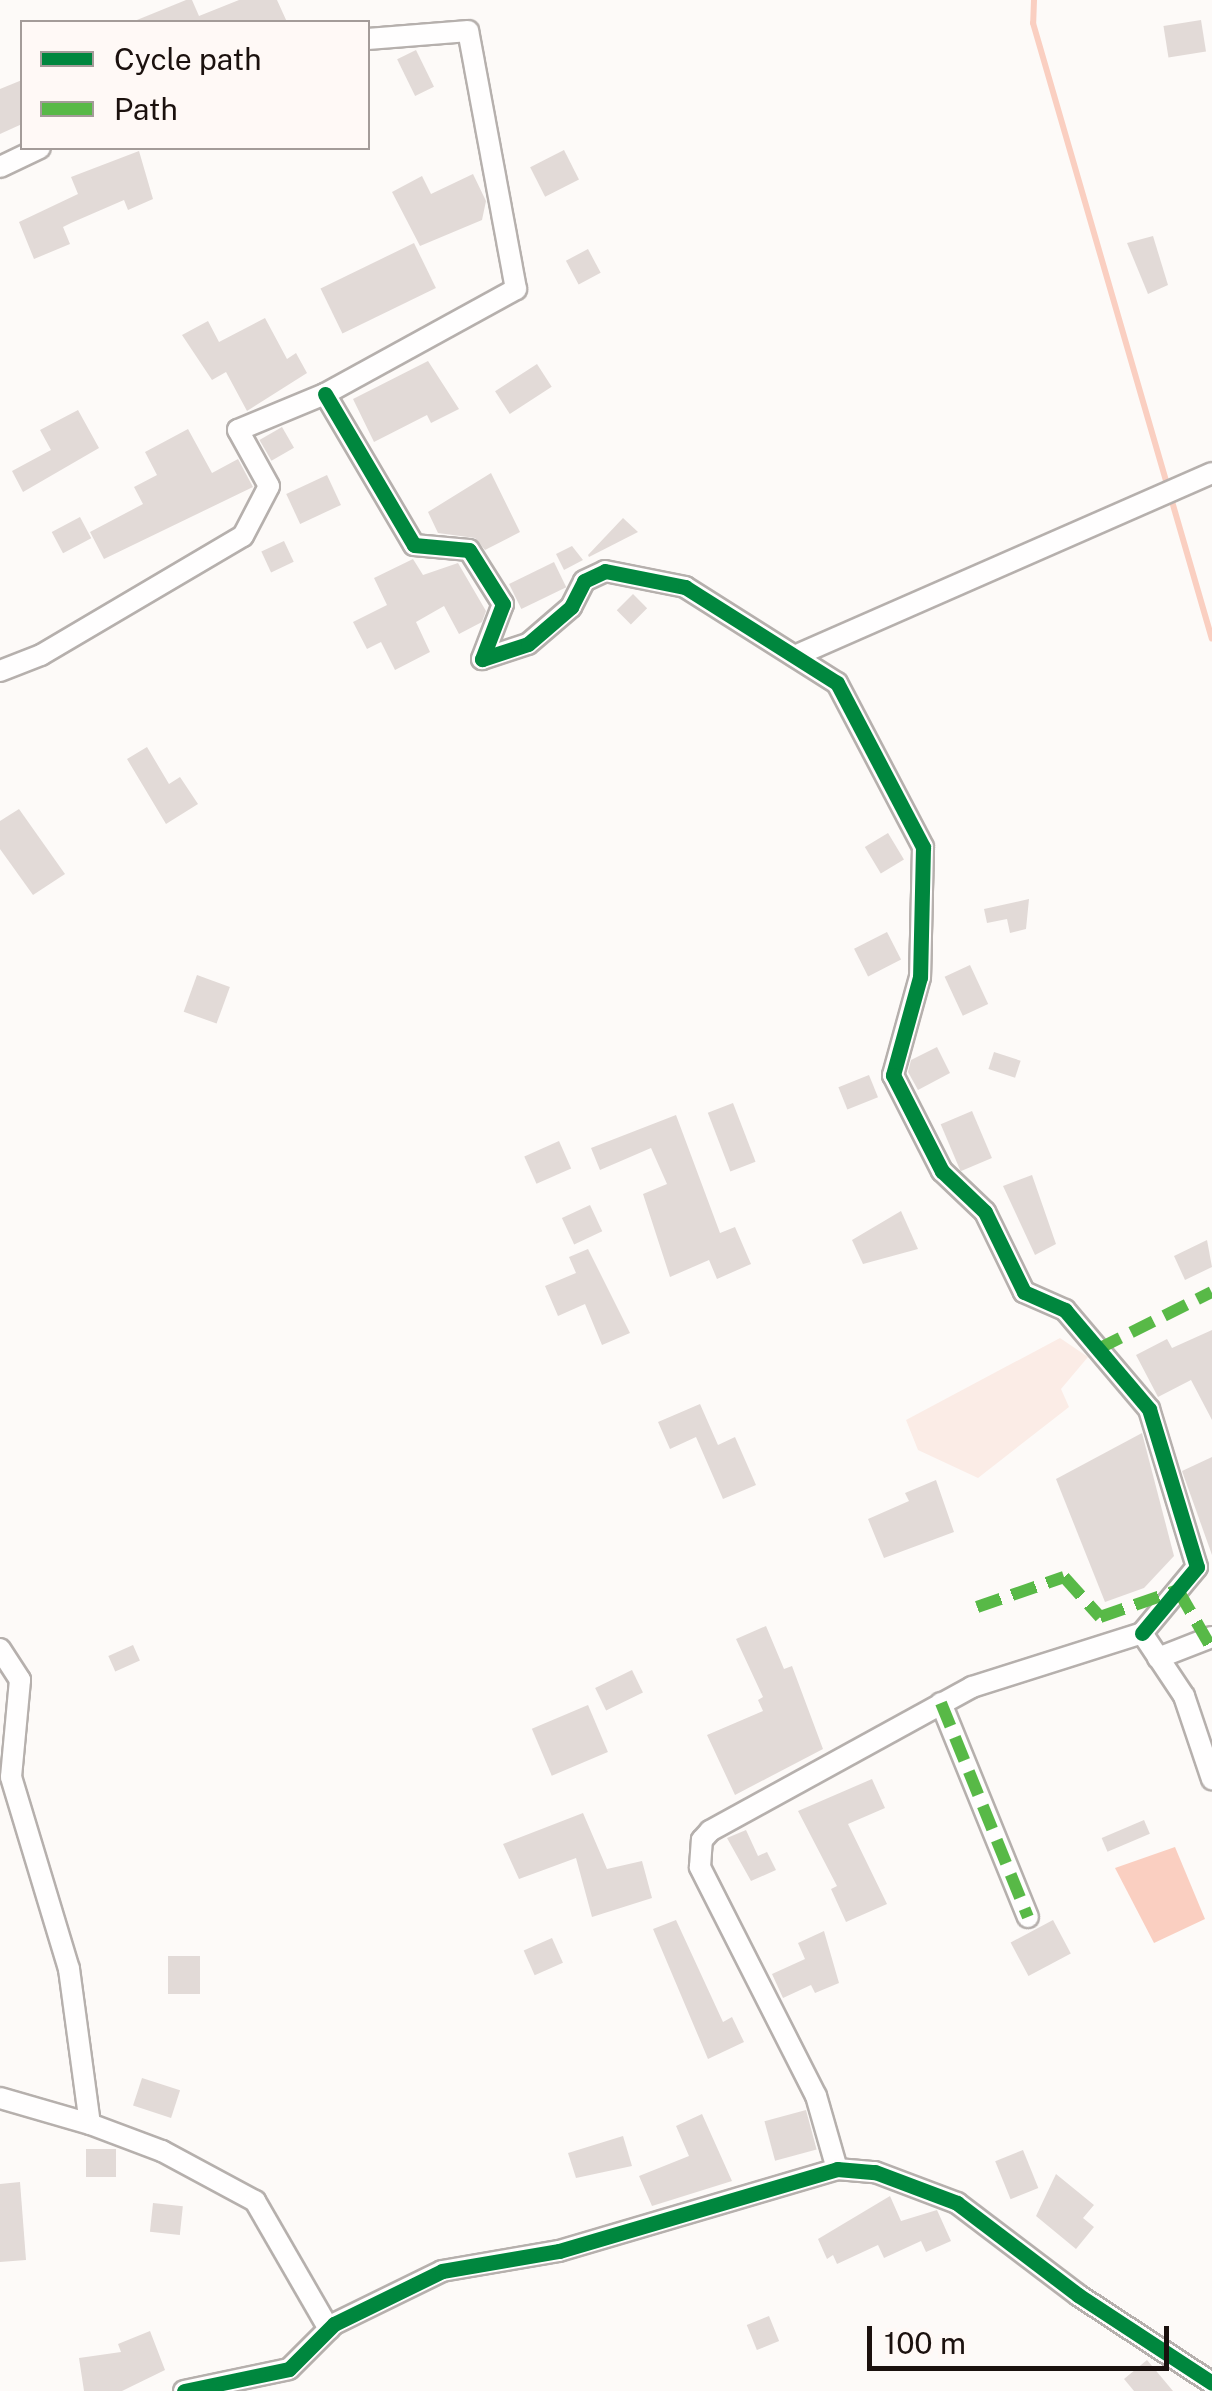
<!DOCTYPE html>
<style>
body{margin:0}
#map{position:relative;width:1212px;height:2391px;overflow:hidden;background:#fdfaf8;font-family:"Public Sans",sans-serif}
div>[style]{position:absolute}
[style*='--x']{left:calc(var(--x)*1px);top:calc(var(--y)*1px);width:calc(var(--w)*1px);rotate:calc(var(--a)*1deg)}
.green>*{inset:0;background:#fbece6}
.water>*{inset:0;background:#facfc1}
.stream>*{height:6px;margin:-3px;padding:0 3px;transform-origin:3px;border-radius:3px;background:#facfc1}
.building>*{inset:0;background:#e2dad7;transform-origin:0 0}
.roads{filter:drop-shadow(2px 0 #b6b0ad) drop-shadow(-2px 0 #b6b0ad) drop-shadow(0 2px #b6b0ad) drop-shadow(0 -2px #b6b0ad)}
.minor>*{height:20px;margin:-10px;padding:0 10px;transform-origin:10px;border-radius:10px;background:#fffefe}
.quiet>*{height:12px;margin-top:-6px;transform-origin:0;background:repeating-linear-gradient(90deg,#58b947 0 25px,transparent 0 37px)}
.cycleway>*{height:15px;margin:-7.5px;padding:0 7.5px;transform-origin:7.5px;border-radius:7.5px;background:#00873e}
span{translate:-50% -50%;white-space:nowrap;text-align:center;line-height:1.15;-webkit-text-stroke:9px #fff9f6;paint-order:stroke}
.legend{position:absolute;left:20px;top:20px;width:350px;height:130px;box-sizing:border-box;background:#fff9f6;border:2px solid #a49c99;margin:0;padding:12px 18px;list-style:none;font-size:30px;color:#1b110e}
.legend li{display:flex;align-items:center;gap:20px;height:50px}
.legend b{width:50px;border:2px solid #a49c99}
.scale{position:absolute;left:867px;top:2326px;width:302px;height:45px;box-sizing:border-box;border:5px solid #1b110e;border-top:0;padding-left:12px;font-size:30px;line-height:35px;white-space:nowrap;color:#1b110e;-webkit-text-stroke:8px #fff9f6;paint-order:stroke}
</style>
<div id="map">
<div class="green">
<div style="clip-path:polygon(1060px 1338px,1088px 1357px,1061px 1389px,1069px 1407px,978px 1478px,918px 1450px,906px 1420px)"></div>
</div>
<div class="water">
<div style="clip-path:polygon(1175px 1847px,1205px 1919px,1154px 1943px,1115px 1868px)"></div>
</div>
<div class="stream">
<div style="--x:1034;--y:0;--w:23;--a:92"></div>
<div style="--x:1033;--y:23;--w:641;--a:73.8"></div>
</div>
<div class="building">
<div style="clip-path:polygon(186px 0,192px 0,199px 16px,239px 0,277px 0,287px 22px,132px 22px)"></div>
<div style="left:1201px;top:20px;width:32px;height:38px;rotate:81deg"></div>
<div style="left:416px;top:50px;width:41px;height:21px;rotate:64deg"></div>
<div style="clip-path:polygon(22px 80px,22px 124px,0 134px,0 89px)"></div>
<div style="left:564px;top:150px;width:33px;height:38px;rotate:63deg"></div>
<div style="clip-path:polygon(139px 151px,153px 199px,128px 210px,124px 200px,71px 223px,63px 227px,70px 244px,34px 259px,19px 222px,78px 194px,71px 177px)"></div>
<div style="clip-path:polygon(473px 174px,486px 201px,482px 220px,420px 246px,392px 192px,422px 176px,431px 194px)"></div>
<div style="clip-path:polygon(1153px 236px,1168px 285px,1148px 294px,1127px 243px)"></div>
<div style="left:414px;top:243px;width:50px;height:104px;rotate:64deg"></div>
<div style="left:588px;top:249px;width:27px;height:25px;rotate:62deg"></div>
<div style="clip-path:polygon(265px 318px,287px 359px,296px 353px,307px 373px,247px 411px,226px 372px,212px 380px,182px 335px,208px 321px,219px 342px)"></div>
<div style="clip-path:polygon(428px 361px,459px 409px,431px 423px,427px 415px,374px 442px,353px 399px)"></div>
<div style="left:537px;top:364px;width:27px;height:50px;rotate:57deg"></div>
<div style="clip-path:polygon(78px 410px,99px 448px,23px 492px,12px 471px,51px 450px,40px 430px)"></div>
<div style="left:282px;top:427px;width:24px;height:26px;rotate:60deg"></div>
<div style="clip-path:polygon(188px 429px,212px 473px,238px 459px,253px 487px,104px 559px,90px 532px,143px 504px,134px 487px,157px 475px,145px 452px)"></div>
<div style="clip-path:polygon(491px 473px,520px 532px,485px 550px,475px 538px,438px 533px,428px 512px)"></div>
<div style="left:327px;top:475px;width:33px;height:45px;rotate:65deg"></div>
<div style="left:80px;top:517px;width:24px;height:32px;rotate:62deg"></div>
<div style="clip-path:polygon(623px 518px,638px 532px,589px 557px,588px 555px)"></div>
<div style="left:284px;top:541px;width:23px;height:25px;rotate:65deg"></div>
<div style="clip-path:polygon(572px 546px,583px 560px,564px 570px,556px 554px)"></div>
<div style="clip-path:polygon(413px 559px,423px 575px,458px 563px,486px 611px,482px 622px,459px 634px,444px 606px,416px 622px,430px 652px,395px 670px,381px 642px,367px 649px,353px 622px,387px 605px,374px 578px)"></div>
<div style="left:554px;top:562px;width:28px;height:50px;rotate:64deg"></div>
<div style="left:633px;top:594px;width:20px;height:23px;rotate:45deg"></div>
<div style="clip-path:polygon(147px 747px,169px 784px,180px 777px,198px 804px,166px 824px,127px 759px)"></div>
<div style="clip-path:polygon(19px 809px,65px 874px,33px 895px,0 849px,0 821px)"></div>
<div style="left:888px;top:833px;width:31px;height:27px;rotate:59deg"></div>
<div style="clip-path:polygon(1029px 899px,1026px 929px,1010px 933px,1007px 919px,987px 923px,984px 909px)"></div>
<div style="left:887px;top:932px;width:31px;height:37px;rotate:63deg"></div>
<div style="left:970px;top:965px;width:43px;height:28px;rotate:65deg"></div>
<div style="left:197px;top:975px;width:35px;height:39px;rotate:20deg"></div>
<div style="clip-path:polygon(937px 1047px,950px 1073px,918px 1090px,908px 1072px,911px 1060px)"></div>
<div style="left:994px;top:1052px;width:28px;height:18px;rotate:18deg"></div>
<div style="left:869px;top:1075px;width:24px;height:33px;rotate:68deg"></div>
<div style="left:733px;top:1103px;width:63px;height:27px;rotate:69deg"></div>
<div style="left:972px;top:1111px;width:51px;height:34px;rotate:67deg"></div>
<div style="clip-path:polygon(676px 1115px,720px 1233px,735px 1227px,751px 1264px,717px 1279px,709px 1260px,670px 1277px,643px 1194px,667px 1184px,651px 1148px,600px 1170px,591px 1148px)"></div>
<div style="left:559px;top:1141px;width:30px;height:38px;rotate:66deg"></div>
<div style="clip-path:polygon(1032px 1175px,1056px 1244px,1035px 1255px,1003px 1186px)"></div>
<div style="left:590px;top:1205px;width:29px;height:31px;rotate:65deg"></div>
<div style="clip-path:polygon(901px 1211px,918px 1249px,863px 1264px,852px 1240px)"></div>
<div style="clip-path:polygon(1207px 1240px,1212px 1267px,1185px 1280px,1174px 1256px)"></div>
<div style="clip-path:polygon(588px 1249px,630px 1333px,602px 1345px,585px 1304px,558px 1316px,545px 1286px,576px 1273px,569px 1257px)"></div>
<div style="clip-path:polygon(1212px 1330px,1212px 1420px,1191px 1380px,1158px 1397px,1136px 1355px,1167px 1339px,1172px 1348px)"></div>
<div style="clip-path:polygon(700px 1404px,718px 1445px,735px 1437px,756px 1485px,723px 1499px,696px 1437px,670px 1449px,658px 1422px)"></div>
<div style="clip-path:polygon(1142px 1433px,1174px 1556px,1144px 1588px,1105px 1602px,1056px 1479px)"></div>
<div style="clip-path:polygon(1212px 1457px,1212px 1555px,1182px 1471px)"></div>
<div style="clip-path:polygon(936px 1480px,954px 1532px,884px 1558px,868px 1519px,909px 1501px,905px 1493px)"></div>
<div style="clip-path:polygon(766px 1626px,784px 1669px,792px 1666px,823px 1749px,735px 1795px,707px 1735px,763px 1711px,758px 1700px,763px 1697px,736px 1639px)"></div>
<div style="left:133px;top:1645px;width:17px;height:27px;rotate:66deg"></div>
<div style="left:632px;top:1670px;width:25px;height:41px;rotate:64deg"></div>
<div style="left:588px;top:1705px;width:51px;height:61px;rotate:67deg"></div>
<div style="clip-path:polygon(872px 1779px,885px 1808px,848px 1824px,887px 1904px,846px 1922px,831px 1889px,837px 1886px,798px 1811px)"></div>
<div style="clip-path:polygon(583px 1813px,607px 1869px,642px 1861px,652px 1898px,592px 1917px,576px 1858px,519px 1879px,503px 1844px)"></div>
<div style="left:1144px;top:1820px;width:15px;height:46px;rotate:67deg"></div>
<div style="clip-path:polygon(746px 1830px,758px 1856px,767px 1852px,776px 1870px,751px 1881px,727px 1838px)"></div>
<div style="clip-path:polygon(676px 1920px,723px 2022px,732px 2017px,744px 2042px,708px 2059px,653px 1929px)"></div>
<div style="left:1053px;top:1920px;width:38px;height:48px;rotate:62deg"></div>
<div style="clip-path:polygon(824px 1931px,839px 1983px,815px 1993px,811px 1985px,783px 1998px,772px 1974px,805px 1959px,798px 1943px)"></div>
<div style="left:552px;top:1938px;width:27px;height:31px;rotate:66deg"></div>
<div style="left:168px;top:1956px;width:32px;height:38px"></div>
<div style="left:142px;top:2078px;width:40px;height:29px;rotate:18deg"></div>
<div style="left:806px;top:2110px;width:41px;height:43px;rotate:75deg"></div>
<div style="clip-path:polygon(702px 2114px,732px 2181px,652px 2206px,639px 2176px,689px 2156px,676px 2126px)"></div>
<div style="clip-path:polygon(623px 2136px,632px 2166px,576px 2178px,568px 2153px)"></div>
<div style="left:86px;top:2149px;width:30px;height:28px"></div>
<div style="left:1023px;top:2150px;width:41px;height:30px;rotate:68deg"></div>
<div style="clip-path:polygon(1056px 2174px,1094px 2205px,1083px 2218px,1094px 2227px,1076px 2249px,1036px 2216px)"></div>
<div style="clip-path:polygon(20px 2182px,26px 2260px,0 2262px,0 2184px)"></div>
<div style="clip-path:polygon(890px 2196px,901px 2221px,937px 2210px,951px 2241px,926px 2252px,921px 2241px,884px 2258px,878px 2245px,837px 2264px,833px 2255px,827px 2259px,818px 2239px)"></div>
<div style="left:153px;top:2203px;width:30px;height:29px;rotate:6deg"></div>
<div style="left:769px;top:2316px;width:27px;height:24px;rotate:68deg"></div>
<div style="clip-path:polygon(150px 2331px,165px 2370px,122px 2391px,84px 2391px,79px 2358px,121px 2352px,118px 2344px)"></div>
<div style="clip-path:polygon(1147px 2360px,1173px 2391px,1134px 2391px,1124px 2379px)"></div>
</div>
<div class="roads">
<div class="minor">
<div style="--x:0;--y:167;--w:44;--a:-25.4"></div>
<div style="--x:325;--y:394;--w:175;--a:59.5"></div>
<div style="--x:414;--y:545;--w:55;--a:5.2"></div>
<div style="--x:469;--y:550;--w:64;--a:57.8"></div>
<div style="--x:503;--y:604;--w:59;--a:110.9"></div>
<div style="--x:482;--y:659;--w:48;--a:-18.1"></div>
<div style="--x:528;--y:644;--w:57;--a:-40.7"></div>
<div style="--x:571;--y:607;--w:29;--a:-63"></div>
<div style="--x:584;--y:581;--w:23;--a:-25"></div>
<div style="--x:605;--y:571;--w:82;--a:11.3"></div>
<div style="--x:685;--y:587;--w:180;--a:32.3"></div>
<div style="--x:837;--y:683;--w:185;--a:62.3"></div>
<div style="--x:923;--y:847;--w:130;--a:91.3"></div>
<div style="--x:920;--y:977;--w:102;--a:105.4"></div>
<div style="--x:893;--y:1075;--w:108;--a:63"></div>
<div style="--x:942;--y:1171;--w:59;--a:43.6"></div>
<div style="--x:985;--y:1212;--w:89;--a:64"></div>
<div style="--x:1024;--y:1292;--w:45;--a:23.7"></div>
<div style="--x:1065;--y:1310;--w:130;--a:49.7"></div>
<div style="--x:1149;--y:1409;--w:165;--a:73.1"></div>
<div style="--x:1197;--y:1567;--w:86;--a:129.8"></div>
<div style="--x:795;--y:656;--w:455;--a:-23.7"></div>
<div style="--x:0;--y:671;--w:44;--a:-21.3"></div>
<div style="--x:41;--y:655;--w:234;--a:-30.5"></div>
<div style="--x:243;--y:536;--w:56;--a:-62.5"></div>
<div style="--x:269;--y:486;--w:64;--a:-119"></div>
<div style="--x:238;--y:430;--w:94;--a:-22.5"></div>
<div style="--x:325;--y:394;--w:218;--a:-28.8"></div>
<div style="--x:516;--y:289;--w:262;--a:-100.5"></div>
<div style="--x:468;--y:31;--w:100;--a:175.4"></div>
<div style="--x:0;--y:1649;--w:37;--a:57"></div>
<div style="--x:20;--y:1680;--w:97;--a:95.3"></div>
<div style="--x:11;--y:1777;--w:201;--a:73.2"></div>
<div style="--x:69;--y:1969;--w:156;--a:82.3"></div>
<div style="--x:90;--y:2124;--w:77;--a:20.6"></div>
<div style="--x:162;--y:2151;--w:106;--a:28.3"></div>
<div style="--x:255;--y:2201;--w:148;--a:60"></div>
<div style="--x:1158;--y:1658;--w:58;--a:-21.3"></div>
<div style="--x:941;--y:1703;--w:231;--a:67.9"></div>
<div style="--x:0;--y:2098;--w:94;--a:16.1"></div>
<div style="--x:837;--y:2169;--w:76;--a:-106"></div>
<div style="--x:816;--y:2096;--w:257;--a:-116.9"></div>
<div style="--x:700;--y:1867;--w:27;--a:-86"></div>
<div style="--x:702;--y:1840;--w:12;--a:-48"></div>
<div style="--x:710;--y:1831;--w:299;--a:-28.8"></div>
<div style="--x:972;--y:1687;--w:178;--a:-17.6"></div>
<div style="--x:1142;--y:1633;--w:76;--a:56.3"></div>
<div style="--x:1184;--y:1696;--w:88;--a:71.4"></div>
<div style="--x:184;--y:2391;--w:107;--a:-11.8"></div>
<div style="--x:289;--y:2369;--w:64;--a:-45"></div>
<div style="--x:334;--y:2324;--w:120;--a:-26.1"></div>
<div style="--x:442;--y:2271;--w:119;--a:-9.7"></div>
<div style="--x:559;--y:2251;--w:290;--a:-16.4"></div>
<div style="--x:837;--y:2169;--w:38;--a:5"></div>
<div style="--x:875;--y:2172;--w:88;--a:20.7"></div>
<div style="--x:957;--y:2203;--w:152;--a:37.2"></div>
<div style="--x:1078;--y:2295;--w:160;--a:33.3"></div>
</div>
</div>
<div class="quiet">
<div style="--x:1098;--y:1349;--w:127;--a:-26.6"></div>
<div style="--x:977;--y:1607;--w:92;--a:-19"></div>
<div style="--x:1064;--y:1577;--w:54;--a:48"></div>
<div style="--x:1100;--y:1617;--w:83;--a:-19.1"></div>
<div style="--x:1178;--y:1590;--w:68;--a:60"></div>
<div style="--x:941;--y:1703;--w:231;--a:67.9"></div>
</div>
<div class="cycleway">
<div style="--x:325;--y:394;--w:175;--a:59.5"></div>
<div style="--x:414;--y:545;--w:55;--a:5.2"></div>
<div style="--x:469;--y:550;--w:64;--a:57.8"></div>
<div style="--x:503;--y:604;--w:59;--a:110.9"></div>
<div style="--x:482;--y:659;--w:48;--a:-18.1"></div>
<div style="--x:528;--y:644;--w:57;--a:-40.7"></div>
<div style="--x:571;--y:607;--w:29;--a:-63"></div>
<div style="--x:584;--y:581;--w:23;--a:-25"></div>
<div style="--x:605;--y:571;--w:82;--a:11.3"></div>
<div style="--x:685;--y:587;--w:180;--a:32.3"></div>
<div style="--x:837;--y:683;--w:185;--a:62.3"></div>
<div style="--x:923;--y:847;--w:130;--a:91.3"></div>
<div style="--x:920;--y:977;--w:102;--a:105.4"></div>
<div style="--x:893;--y:1075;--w:108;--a:63"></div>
<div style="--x:942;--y:1171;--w:59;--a:43.6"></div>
<div style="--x:985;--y:1212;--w:89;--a:64"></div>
<div style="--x:1024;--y:1292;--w:45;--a:23.7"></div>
<div style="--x:1065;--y:1310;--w:130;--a:49.7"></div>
<div style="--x:1149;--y:1409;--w:165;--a:73.1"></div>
<div style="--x:1197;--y:1567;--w:86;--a:129.8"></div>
<div style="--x:184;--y:2391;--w:107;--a:-11.8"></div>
<div style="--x:289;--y:2369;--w:64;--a:-45"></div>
<div style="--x:334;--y:2324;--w:120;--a:-26.1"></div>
<div style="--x:442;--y:2271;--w:119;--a:-9.7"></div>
<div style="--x:559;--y:2251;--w:290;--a:-16.4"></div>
<div style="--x:837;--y:2169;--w:38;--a:5"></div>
<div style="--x:875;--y:2172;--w:88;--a:20.7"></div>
<div style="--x:957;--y:2203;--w:152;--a:37.2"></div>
<div style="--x:1078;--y:2295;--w:160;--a:33.3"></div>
</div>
<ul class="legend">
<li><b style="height:12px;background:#00873e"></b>Cycle path</li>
<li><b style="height:12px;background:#58b947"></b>Path</li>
</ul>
<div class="scale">100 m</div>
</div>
